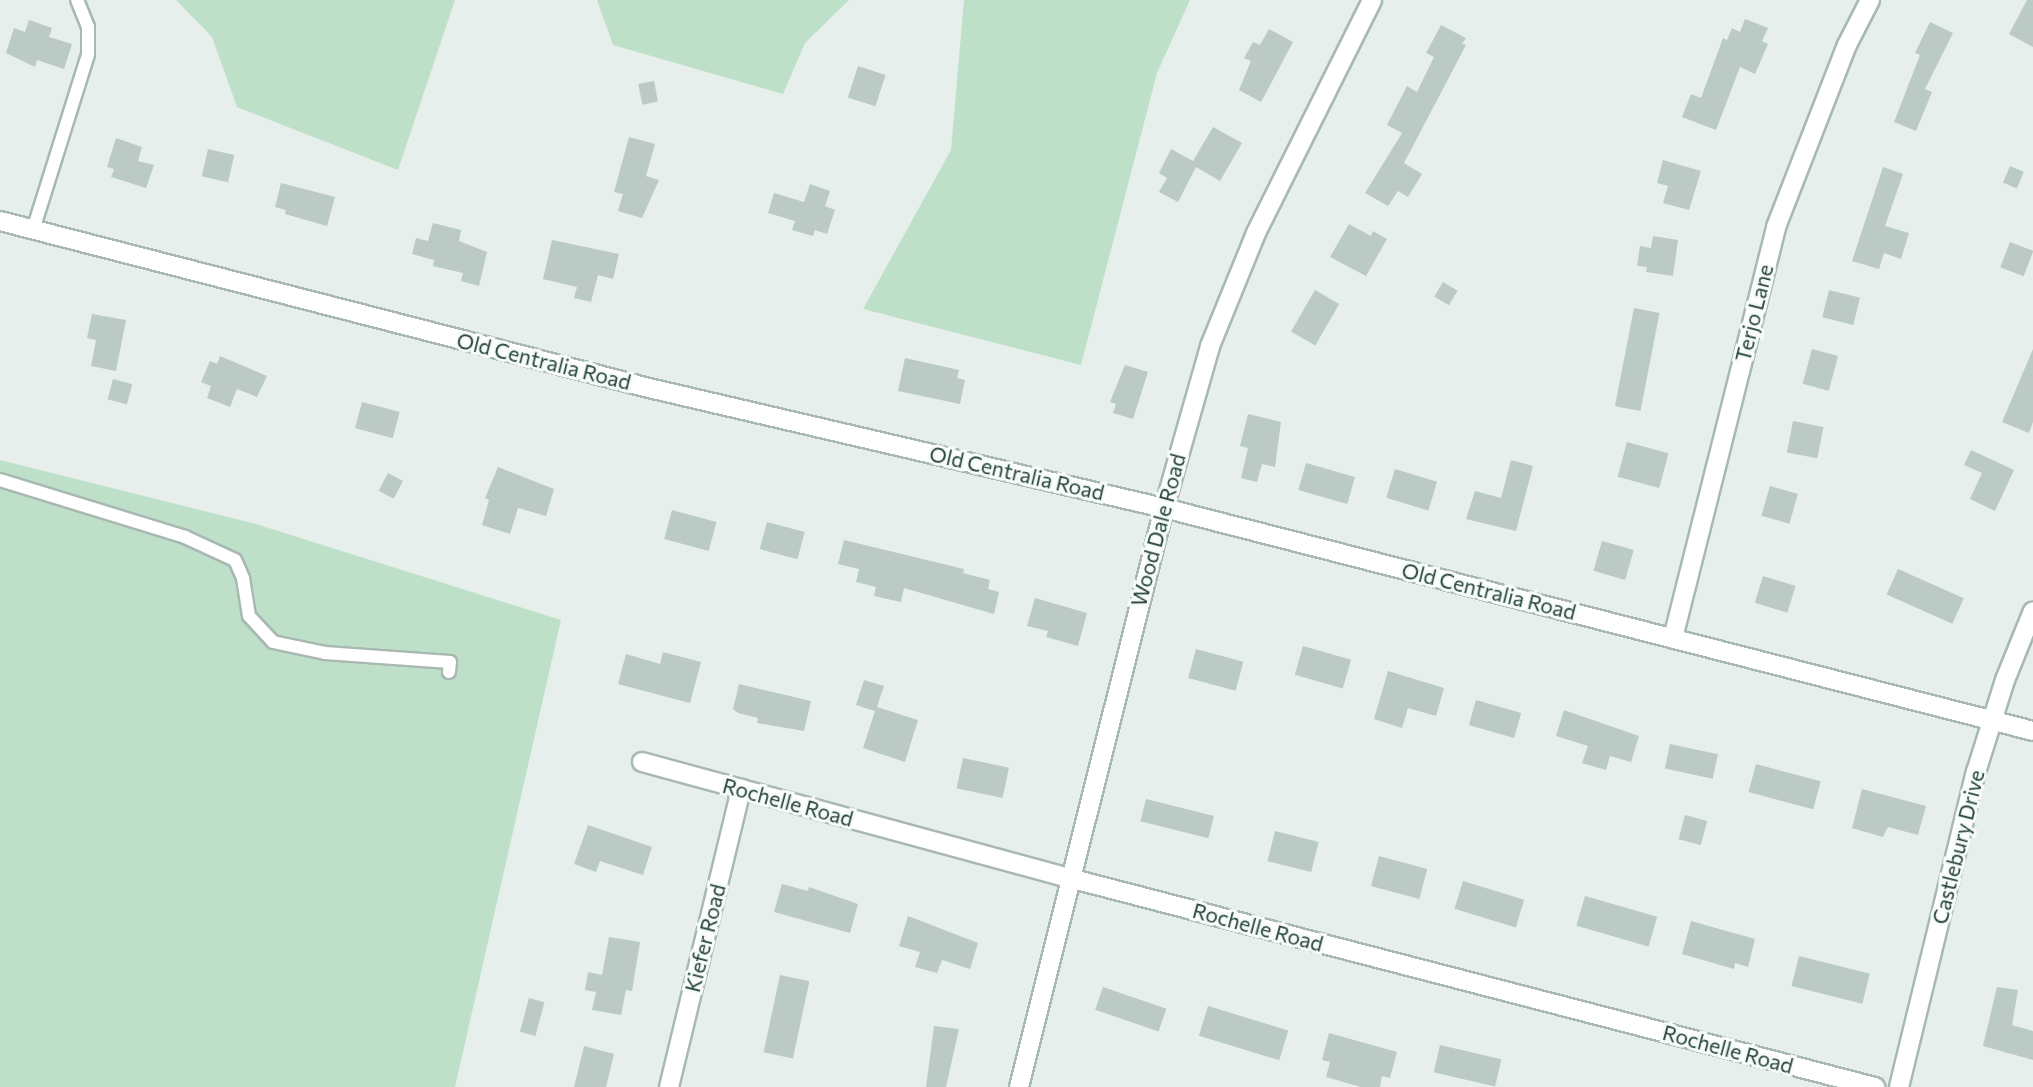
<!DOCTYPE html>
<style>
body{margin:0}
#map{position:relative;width:2033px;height:1087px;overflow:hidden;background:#e6efeb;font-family:Commissioner,sans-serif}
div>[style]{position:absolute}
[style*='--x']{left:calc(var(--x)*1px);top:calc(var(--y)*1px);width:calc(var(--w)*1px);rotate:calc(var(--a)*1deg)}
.green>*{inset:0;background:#bfe0c8}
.building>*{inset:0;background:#bbcac4;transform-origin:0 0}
.roads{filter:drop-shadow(2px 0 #a8b8b2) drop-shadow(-2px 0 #a8b8b2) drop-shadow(0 2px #a8b8b2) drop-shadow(0 -2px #a8b8b2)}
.lane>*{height:12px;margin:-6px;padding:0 6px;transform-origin:6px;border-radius:6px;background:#fff}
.street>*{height:18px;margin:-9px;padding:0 9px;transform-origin:9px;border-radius:9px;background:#fff}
.secondary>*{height:18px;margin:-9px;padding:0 9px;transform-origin:9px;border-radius:9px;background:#fff}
span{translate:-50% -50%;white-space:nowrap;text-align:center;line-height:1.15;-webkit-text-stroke:6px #f7fbf9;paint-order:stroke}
.street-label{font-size:21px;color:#24423a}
</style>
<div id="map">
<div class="green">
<div style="clip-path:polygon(176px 0,455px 0,398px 170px,237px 107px,212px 37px)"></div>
<div style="clip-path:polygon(597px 0,849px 0,805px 43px,783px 94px,613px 45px)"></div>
<div style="clip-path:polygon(964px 0,1190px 0,1157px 73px,1081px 365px,863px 309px,951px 150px)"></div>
<div style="clip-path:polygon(0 460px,256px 524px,561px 620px,455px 1087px,0 1087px)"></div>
</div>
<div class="building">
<div style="clip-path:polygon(2027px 0,2033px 0,2033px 47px,2009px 34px)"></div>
<div style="clip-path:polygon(1745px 19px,1768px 28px,1762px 41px,1768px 44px,1755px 74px,1740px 67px,1716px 130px,1682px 117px,1691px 94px,1701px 98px,1723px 38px,1727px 40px,1732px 28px,1740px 32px)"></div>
<div style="clip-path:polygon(29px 20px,52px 28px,49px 37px,72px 44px,64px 69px,37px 60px,35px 67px,6px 53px,14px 28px,25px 32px)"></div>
<div style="clip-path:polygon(1930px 22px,1953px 33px,1925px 89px,1932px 92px,1916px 131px,1894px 122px,1920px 55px,1915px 53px)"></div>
<div style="clip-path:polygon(1441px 25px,1466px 38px,1462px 44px,1466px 45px,1404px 163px,1422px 174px,1408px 197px,1398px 191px,1388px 206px,1365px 193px,1402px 133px,1387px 125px,1407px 86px,1417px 92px,1434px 57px,1426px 53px)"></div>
<div style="clip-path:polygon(1269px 29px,1293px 42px,1261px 102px,1239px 90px,1251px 61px,1244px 58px,1253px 42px,1260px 45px)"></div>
<div style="left:858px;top:66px;width:29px;height:33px;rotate:18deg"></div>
<div style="left:654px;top:81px;width:21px;height:16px;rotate:79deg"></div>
<div style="clip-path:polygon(1213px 127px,1242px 143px,1220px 181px,1196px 167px,1178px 202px,1159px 192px,1167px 178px,1159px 173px,1171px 149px,1193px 161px)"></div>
<div style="clip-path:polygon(629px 137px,655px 144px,646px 176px,659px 180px,642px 218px,618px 211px,623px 194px,614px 192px)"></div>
<div style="clip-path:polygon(116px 138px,142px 147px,138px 161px,154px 165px,146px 188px,111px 177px,114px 169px,107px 167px)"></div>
<div style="left:208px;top:149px;width:27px;height:28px;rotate:13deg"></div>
<div style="clip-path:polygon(1663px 160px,1701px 171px,1689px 210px,1663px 203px,1668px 186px,1657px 183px)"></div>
<div style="left:2010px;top:166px;width:15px;height:18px;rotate:23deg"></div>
<div style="clip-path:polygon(1883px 167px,1903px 174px,1885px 226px,1909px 233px,1901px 259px,1884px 253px,1879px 269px,1852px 261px)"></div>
<div style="clip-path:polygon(281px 183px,335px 197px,327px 226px,285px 214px,286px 210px,275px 207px)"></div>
<div style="clip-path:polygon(810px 184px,830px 191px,825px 206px,835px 210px,827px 234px,815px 230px,813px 236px,792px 230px,795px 221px,768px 213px,774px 193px,804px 202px)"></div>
<div style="clip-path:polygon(433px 223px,461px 230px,459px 241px,487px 252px,479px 286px,461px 281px,463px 273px,433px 266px,434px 260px,412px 254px,416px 238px,428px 241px)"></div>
<div style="clip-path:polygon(1349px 224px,1371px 236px,1373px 231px,1387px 239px,1366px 276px,1330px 257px)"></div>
<div style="clip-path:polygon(1653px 236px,1678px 240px,1673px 276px,1646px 272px,1647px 267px,1637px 266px,1640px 246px,1651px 248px)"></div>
<div style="clip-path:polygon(552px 240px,619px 254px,613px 279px,598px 275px,591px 302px,574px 298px,577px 287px,543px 279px)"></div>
<div style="left:2010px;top:242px;width:25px;height:27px;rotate:21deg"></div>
<div style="left:1443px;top:282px;width:17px;height:17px;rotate:31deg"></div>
<div style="left:1315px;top:290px;width:28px;height:48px;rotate:30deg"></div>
<div style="left:1829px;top:290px;width:32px;height:28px;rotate:14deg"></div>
<div style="left:1634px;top:308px;width:26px;height:100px;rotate:11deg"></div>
<div style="clip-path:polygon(92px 314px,126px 320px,116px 371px,91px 366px,96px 340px,87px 338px)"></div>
<div style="left:1812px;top:349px;width:27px;height:36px;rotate:15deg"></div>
<div style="clip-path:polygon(2033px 349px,2033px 422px,2029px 433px,2002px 422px)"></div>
<div style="clip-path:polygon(220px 356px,267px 376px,257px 397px,237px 389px,230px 407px,207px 398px,211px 386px,201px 382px,210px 361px,217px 364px)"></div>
<div style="clip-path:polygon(905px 358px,959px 370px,957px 378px,965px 380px,960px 404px,898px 391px)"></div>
<div style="clip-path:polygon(1125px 365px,1148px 372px,1133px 419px,1113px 413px,1116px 404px,1110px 402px)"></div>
<div style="left:113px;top:379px;width:20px;height:21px;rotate:15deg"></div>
<div style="left:362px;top:402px;width:39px;height:27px;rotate:15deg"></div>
<div style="clip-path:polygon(1248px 414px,1281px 422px,1275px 467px,1262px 464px,1257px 482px,1241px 478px,1248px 448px,1240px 446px)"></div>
<div style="left:1793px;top:421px;width:31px;height:32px;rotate:11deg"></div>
<div style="left:1627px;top:442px;width:43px;height:36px;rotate:15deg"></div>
<div style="clip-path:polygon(1971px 450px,2014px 470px,1995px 511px,1970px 499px,1982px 473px,1964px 465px)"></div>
<div style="clip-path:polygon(1511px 460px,1533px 466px,1516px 531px,1466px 519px,1475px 491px,1501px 498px)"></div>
<div style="left:1306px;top:463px;width:51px;height:28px;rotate:16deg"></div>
<div style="clip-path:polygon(498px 467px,554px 489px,546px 516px,518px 508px,510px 534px,482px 525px,489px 500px,485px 498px)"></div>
<div style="left:1395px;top:469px;width:44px;height:30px;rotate:17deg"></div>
<div style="left:388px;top:473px;width:17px;height:20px;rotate:28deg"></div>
<div style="left:1770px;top:486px;width:29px;height:31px;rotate:16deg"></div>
<div style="left:672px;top:510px;width:46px;height:30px;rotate:15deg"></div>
<div style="left:767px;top:522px;width:39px;height:28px;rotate:15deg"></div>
<div style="clip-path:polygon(844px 540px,964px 569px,963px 573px,990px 580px,988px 589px,999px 592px,994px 614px,904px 588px,901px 602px,874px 596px,876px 587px,856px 582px,859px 569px,838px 564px)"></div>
<div style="left:1602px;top:541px;width:33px;height:31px;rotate:16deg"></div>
<div style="left:1898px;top:569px;width:72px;height:28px;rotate:24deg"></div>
<div style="left:1763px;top:576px;width:34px;height:28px;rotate:17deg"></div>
<div style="clip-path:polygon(1035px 598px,1087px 613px,1078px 646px,1046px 637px,1048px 631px,1027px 626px)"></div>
<div style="left:1303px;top:646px;width:50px;height:30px;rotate:16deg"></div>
<div style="left:1196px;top:649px;width:49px;height:30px;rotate:15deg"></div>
<div style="clip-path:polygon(663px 652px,701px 662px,690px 703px,618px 684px,626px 654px,660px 664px)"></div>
<div style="clip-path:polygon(1388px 671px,1444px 688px,1436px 716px,1408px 708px,1402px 728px,1374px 719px)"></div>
<div style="clip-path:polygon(864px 680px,884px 686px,877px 707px,918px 720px,905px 762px,863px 748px,875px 711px,856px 705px)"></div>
<div style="clip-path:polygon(739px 684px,811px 701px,804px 731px,757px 723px,758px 718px,738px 713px,733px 709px)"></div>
<div style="left:1476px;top:700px;width:47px;height:26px;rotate:16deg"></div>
<div style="clip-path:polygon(1564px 710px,1639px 736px,1631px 762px,1610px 756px,1606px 770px,1582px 763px,1588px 746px,1556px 736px)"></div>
<div style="left:1670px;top:744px;width:49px;height:25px;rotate:12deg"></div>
<div style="left:963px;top:758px;width:47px;height:31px;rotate:12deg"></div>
<div style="left:1756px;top:764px;width:67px;height:29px;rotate:15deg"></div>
<div style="clip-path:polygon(1862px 789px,1926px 806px,1918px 835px,1888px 827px,1883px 837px,1852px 828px)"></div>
<div style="left:1146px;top:799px;width:70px;height:23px;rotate:14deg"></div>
<div style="left:1685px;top:815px;width:23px;height:25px;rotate:15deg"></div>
<div style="clip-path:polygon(588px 825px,652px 847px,643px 875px,600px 861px,596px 872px,574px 864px)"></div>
<div style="left:1275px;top:831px;width:45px;height:31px;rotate:14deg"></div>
<div style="left:1379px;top:856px;width:50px;height:31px;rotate:15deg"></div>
<div style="left:1463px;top:881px;width:64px;height:29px;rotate:17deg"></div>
<div style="clip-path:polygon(782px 884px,808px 891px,809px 887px,858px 904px,850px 933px,774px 912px)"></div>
<div style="left:1585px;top:896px;width:75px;height:31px;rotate:16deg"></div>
<div style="clip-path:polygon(908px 916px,978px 943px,970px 969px,942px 960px,937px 973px,915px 967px,920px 952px,899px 946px)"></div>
<div style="clip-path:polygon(1691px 921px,1755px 939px,1748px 967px,1735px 963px,1734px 969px,1682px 954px)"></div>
<div style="clip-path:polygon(609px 937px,640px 942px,632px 991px,626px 990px,621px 1015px,592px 1010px,596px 992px,585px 990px,588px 972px,602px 975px)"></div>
<div style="left:1799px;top:956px;width:73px;height:31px;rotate:14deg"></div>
<div style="left:780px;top:975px;width:30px;height:79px;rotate:12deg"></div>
<div style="left:1103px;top:987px;width:67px;height:24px;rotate:19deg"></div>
<div style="clip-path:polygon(1997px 987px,2018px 990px,2012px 1025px,2033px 1031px,2033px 1060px,1983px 1046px)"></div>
<div style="left:529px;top:998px;width:16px;height:35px;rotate:15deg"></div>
<div style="left:1208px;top:1006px;width:84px;height:31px;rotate:17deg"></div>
<div style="clip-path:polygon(934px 1026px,959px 1029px,946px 1087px,926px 1087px)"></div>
<div style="clip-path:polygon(1329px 1033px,1397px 1052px,1390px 1078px,1382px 1076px,1380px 1087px,1361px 1087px,1326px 1077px,1330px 1062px,1322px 1060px)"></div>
<div style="left:1440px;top:1045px;width:63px;height:28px;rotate:13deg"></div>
<div style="clip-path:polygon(584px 1046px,614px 1054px,606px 1087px,574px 1087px)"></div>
</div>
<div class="roads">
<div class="lane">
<div style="--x:33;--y:230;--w:184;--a:-72.6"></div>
<div style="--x:88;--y:54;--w:27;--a:-90"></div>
<div style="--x:88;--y:27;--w:29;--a:-112"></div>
<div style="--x:0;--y:480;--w:194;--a:17.1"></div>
<div style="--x:185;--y:537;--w:55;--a:24.7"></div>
<div style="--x:235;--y:560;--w:20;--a:66"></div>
<div style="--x:243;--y:578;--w:38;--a:81"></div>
<div style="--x:249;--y:616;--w:35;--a:47"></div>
<div style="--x:273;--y:642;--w:53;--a:11.9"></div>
<div style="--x:325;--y:653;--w:125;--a:4.1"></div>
<div style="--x:450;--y:662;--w:10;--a:96"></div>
</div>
<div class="street">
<div style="--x:1673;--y:638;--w:424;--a:-75.9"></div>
<div style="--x:1776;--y:227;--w:195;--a:-68.7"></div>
<div style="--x:1847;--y:45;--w:51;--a:-62.9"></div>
<div style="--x:642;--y:762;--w:442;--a:15.2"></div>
<div style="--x:1069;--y:878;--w:833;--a:14.54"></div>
<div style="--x:669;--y:1087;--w:307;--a:-76.4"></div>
<div style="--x:1019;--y:1087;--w:597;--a:-75.94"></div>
<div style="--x:1164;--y:508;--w:168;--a:-74.1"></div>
<div style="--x:1210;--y:346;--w:122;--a:-67.8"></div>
<div style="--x:1256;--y:233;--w:260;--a:-63.5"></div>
<div style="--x:1899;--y:1087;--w:324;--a:-76.3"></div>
<div style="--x:1976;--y:772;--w:96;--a:-72.5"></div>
<div style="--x:2005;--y:680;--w:74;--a:-67.9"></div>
</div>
<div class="secondary">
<div style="--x:0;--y:221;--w:670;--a:14.43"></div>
<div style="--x:649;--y:388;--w:529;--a:13.12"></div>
<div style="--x:1164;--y:508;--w:897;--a:14.39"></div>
</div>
</div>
<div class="street-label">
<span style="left:1754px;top:313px;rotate:-76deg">Terjo Lane</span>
<span style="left:544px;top:361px;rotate:14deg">Old Centralia Road</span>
<span style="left:1017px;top:473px;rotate:13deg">Old Centralia Road</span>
<span style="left:1158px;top:530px;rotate:-75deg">Wood Dale Road</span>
<span style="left:1489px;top:591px;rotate:14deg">Old Centralia Road</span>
<span style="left:788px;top:802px;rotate:15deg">Rochelle Road</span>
<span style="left:1958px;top:847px;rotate:-76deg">Castlebury Drive</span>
<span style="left:1258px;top:927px;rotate:15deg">Rochelle Road</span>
<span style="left:705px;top:938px;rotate:-76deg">Kiefer Road</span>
<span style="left:1728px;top:1049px;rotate:15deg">Rochelle Road</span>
</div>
</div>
